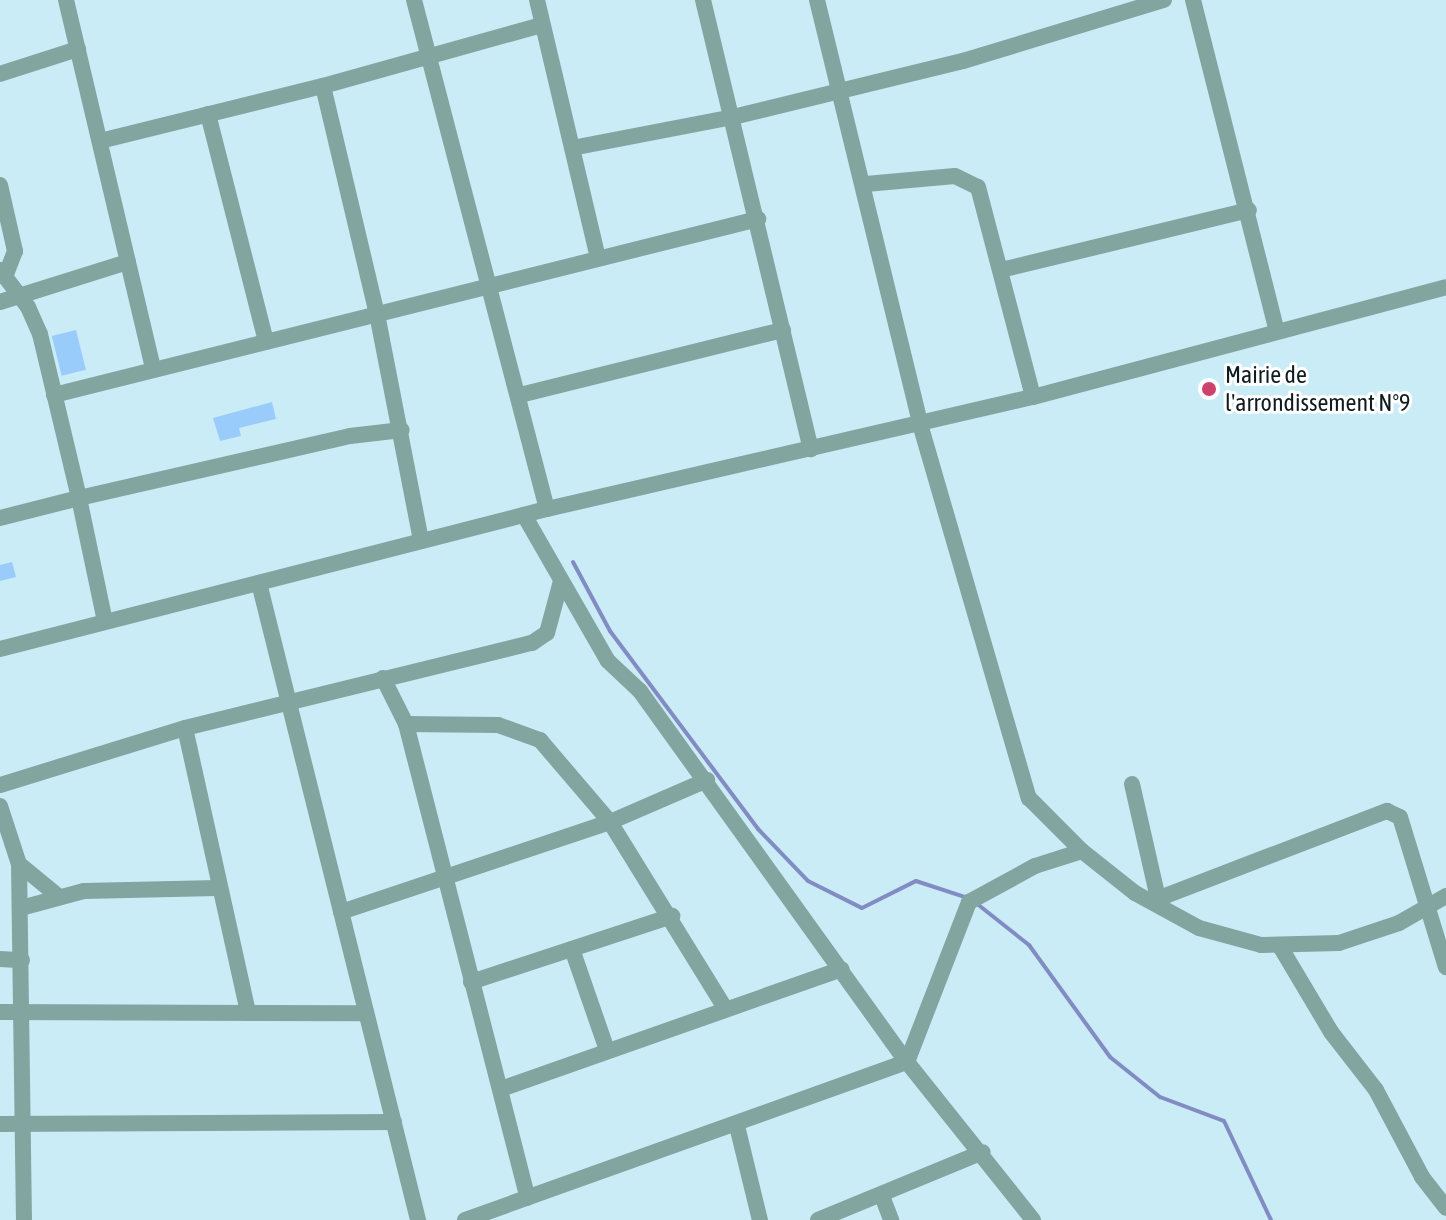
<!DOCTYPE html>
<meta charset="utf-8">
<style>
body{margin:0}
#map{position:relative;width:1446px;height:1220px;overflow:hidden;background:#caecf6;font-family:"Asap Condensed",sans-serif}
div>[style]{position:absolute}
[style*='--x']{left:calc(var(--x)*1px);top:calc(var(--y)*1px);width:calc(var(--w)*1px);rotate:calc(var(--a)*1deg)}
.stream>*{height:4px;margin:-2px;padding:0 2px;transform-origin:2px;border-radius:2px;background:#828cc3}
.building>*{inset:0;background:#99ccfa;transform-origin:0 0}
.minor>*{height:16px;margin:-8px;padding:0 8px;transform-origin:8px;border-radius:8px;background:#83a5a0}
.dots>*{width:22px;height:22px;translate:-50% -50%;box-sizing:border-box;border:4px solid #fff;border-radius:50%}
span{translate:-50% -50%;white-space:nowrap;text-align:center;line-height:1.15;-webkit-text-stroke:6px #fff;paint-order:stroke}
.poi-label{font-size:24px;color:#0f1c1f}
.left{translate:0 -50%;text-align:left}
</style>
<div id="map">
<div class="stream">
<div style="--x:573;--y:562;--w:78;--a:61.8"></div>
<div style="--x:610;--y:631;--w:247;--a:53.2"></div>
<div style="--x:758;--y:829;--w:72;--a:46.1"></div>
<div style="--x:808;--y:881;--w:60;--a:26.6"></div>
<div style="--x:862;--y:908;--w:60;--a:-26.6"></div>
<div style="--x:916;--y:881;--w:55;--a:18.1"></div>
<div style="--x:976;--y:903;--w:68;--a:38.4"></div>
<div style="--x:1029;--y:945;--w:138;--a:54.1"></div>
<div style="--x:1110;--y:1057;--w:64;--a:38.7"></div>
<div style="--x:1160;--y:1097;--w:68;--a:20.6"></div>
<div style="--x:1224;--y:1121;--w:110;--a:64.6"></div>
</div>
<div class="building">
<div style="left:76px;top:330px;width:41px;height:25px;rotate:76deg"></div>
<div style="clip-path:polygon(272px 402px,276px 419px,239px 428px,241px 436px,220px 441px,213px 418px)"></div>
<div style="clip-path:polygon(12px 562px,16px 577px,0 581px,0 565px)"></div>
</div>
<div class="minor">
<div style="--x:66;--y:0;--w:379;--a:76.7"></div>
<div style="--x:414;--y:0;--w:526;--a:75.36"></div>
<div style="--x:537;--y:0;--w:265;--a:76.7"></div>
<div style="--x:703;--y:0;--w:462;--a:76.5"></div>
<div style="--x:817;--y:0;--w:436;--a:76.3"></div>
<div style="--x:920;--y:424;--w:390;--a:73.8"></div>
<div style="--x:1029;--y:798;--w:75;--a:45"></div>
<div style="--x:1082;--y:851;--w:68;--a:38.4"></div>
<div style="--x:1135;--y:893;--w:73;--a:28.7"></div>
<div style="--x:1199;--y:928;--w:64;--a:15.3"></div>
<div style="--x:1261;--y:945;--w:78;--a:-1.5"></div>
<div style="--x:1339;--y:943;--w:63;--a:-18.4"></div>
<div style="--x:1399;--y:923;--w:54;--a:-29.9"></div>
<div style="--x:1193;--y:0;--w:339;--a:75.8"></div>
<div style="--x:0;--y:74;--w:82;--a:-17.8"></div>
<div style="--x:323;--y:86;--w:227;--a:-15.6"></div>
<div style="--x:208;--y:114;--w:235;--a:75.7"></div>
<div style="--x:100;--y:141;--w:230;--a:-13.9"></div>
<div style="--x:323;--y:86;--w:234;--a:76.7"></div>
<div style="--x:377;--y:314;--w:231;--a:79"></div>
<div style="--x:572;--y:148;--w:164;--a:-10.9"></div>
<div style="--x:733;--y:117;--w:237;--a:-13.7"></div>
<div style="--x:963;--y:61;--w:210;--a:-16.9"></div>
<div style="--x:866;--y:184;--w:89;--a:-5.1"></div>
<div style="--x:955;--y:176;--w:25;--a:26"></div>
<div style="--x:978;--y:187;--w:217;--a:75.3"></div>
<div style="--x:0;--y:185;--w:68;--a:77.2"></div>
<div style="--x:15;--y:251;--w:28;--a:111"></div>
<div style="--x:0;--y:270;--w:46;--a:52.9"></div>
<div style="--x:28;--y:307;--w:30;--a:66"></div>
<div style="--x:40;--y:334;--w:169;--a:76.6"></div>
<div style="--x:79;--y:498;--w:278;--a:-12.9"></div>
<div style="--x:350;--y:436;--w:52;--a:-6.6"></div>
<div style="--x:1001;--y:270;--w:255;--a:-13.6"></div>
<div style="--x:0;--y:302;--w:134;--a:-17.4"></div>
<div style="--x:54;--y:395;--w:726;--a:-14.04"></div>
<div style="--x:520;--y:395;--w:271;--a:-13.9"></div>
<div style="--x:524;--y:515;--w:168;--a:60.1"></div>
<div style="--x:608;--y:661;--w:44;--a:43.2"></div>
<div style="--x:640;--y:691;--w:457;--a:54.3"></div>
<div style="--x:907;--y:1062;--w:202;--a:51.4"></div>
<div style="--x:0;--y:518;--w:81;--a:-14.2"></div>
<div style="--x:79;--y:498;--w:126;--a:78.1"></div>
<div style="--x:259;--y:583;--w:657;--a:75.98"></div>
<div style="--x:0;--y:649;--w:565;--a:-14.36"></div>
<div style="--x:547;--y:509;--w:499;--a:-13"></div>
<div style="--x:1033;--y:397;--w:427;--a:-14.9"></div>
<div style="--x:383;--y:678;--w:51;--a:63.4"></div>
<div style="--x:406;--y:724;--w:489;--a:75.6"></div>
<div style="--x:406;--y:724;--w:92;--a:0.6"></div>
<div style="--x:498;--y:725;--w:45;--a:19.7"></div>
<div style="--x:540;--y:740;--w:108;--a:49.5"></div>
<div style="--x:610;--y:822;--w:219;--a:58.3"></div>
<div style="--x:185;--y:728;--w:292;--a:77.5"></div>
<div style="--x:1132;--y:784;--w:117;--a:77.2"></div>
<div style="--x:0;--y:785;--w:194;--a:-17.1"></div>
<div style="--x:185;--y:728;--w:357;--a:-13.8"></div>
<div style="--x:532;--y:643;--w:18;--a:-34"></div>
<div style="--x:547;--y:633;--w:54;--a:-74.9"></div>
<div style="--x:0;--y:806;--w:61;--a:71.9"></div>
<div style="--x:19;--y:864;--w:356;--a:89.2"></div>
<div style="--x:19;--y:864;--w:50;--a:39.4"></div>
<div style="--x:1152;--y:901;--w:252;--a:-21"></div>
<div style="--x:1387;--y:811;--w:14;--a:25"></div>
<div style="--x:1400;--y:817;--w:157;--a:73"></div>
<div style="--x:21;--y:908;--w:65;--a:-15.1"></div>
<div style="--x:84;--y:891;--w:133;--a:-1.3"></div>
<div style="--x:341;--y:912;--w:284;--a:-18.5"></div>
<div style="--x:610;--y:822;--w:106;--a:-23.4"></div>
<div style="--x:1281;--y:948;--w:98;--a:59.2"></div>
<div style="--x:1331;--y:1032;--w:73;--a:52.2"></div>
<div style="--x:1376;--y:1090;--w:98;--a:62.1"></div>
<div style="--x:1422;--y:1177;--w:39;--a:52"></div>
<div style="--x:572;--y:949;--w:107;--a:70.9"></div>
<div style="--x:0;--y:959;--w:22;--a:3"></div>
<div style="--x:471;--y:982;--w:212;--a:-18.2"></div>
<div style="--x:0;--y:1012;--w:366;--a:0.2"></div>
<div style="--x:501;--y:1089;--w:361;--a:-19.4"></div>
<div style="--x:0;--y:1124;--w:394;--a:-0.3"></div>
<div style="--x:737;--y:1126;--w:97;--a:76.3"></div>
<div style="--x:882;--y:1196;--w:26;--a:69"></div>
<div style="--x:465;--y:1220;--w:469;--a:-19.7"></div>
<div style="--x:907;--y:1062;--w:172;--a:-68.8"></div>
<div style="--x:969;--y:902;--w:75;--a:-28.6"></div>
<div style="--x:1035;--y:866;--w:49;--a:-17.7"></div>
<div style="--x:818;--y:1220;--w:178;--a:-22.4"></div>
</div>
<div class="dots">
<div style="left:1209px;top:389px;background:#cf416d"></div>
</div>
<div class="poi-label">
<span class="left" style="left:1225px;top:389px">Mairie de<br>l'arrondissement N°9</span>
</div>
</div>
